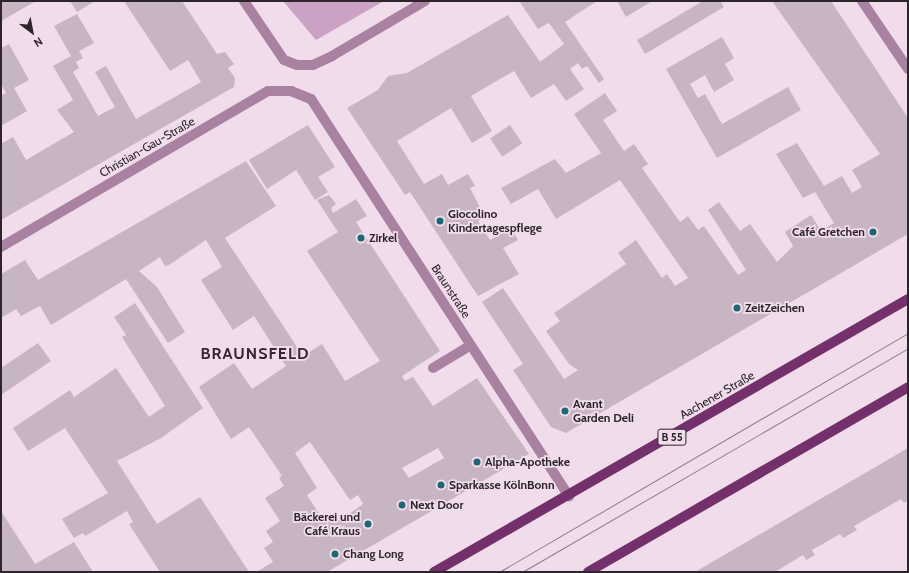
<!DOCTYPE html>
<meta charset="utf-8">
<style>
body{margin:0}
#map{position:relative;width:909px;height:573px;overflow:hidden;background:#f0dceb;font-family:Cabin,sans-serif}
div>[style]{position:absolute}
[style*='--x']{left:calc(var(--x)*1px);top:calc(var(--y)*1px);width:calc(var(--w)*1px);rotate:calc(var(--a)*1deg)}
.green>*{inset:0;background:#cba2c3}
.building>*{inset:0;background:#c8b5c4;transform-origin:0 0}
.lane>*{height:10px;margin:-5px;padding:0 5px;transform-origin:5px;border-radius:5px;background:#a982a2}
.street>*{height:10px;margin:-5px;padding:0 5px;transform-origin:5px;border-radius:5px;background:#a982a2}
.primary>*{height:10px;margin:-5px;padding:0 5px;transform-origin:5px;border-radius:5px;background:#73306a}
.tram>*{height:1px;margin:-0.5px;padding:0 0.5px;transform-origin:0.5px;border-radius:0.5px;background:#8c7e88}
.dots>*{width:11px;height:11px;translate:-50% -50%;box-sizing:border-box;border:2px solid #f0dceb;border-radius:50%}
span{translate:-50% -50%;white-space:nowrap;text-align:center;line-height:1.15;-webkit-text-stroke:3.5px #f0dceb;paint-order:stroke}
.shield-label span{padding:1px 3px;background:#f0dceb;border:1px solid;border-radius:3px;-webkit-text-stroke-width:0}
.shield-label{font-size:11px;color:#2c252a;font-weight:700}
.street-label{font-size:12px;color:#2c252a}
.poi-label{font-size:12px;color:#2c252a;font-weight:700}
.left{translate:0 -50%;text-align:left}
.right{translate:-100% -50%;text-align:right}
.district-label{font-size:16px;color:#352733;font-weight:700;letter-spacing:1px}
.frame{position:absolute;inset:0;border:2px solid #2c252a;pointer-events:none}
.north{position:absolute;left:12px;top:12px;width:40px;height:40px;-webkit-text-stroke:3px #f0dceb;paint-order:stroke;rotate:148deg;font-size:11px;font-weight:700;line-height:16px;text-align:center;color:#2c252a}
.north::after{content:'';display:block;margin:auto;width:14px;height:18px;background:#2c252a;clip-path:polygon(50% 0,100% 100%,50% 72%,0 100%)}
</style>
<div id="map">
<div class="green">
<div style="clip-path:polygon(283px 1px,384px 1px,316px 40px)"></div>
</div>
<div class="building">
<div style="clip-path:polygon(1px 1px,36px 1px,1px 21px)"></div>
<div style="clip-path:polygon(70px 1px,95px 1px,77px 12px)"></div>
<div style="clip-path:polygon(124px 1px,182px 1px,217px 54px,225px 52px,234px 64px,228px 68px,235px 78px,234px 87px,1px 220px,1px 144px,13px 137px,26px 160px,74px 132px,57px 110px,73px 100px,53px 66px,71px 56px,54px 26px,77px 14px,94px 43px,79px 51px,83px 58px,76px 62px,79px 68px,73px 72px,98px 116px,115px 107px,95px 72px,106px 66px,136px 119px,201px 82px,188px 60px,170px 71px)"></div>
<div style="clip-path:polygon(519px 1px,597px 1px,565px 22px,604px 79px,599px 83px,587px 66px,582px 69px,578px 63px,570px 69px,584px 89px,566px 101px,554px 84px,531px 98px,514px 71px,471px 96px,492px 131px,472px 143px,451px 108px,397px 141px,424px 184px,442px 174px,448px 185px,468px 174px,475px 186px,470px 188px,485px 217px,478px 221px,490px 240px,505px 231px,514px 233px,518px 240px,503px 248px,519px 274px,478px 296px,410px 192px,405px 195px,347px 108px,378px 90px,388px 76px,407px 73px,508px 15px,540px 62px,564px 44px,549px 23px,538px 29px)"></div>
<div style="clip-path:polygon(617px 1px,652px 1px,626px 17px)"></div>
<div style="clip-path:polygon(703px 1px,720px 1px,724px 7px,645px 54px,637px 40px)"></div>
<div style="clip-path:polygon(772px 1px,831px 1px,908px 118px,908px 234px,566px 433px,551px 427px,513px 370px,523px 364px,482px 302px,503px 288px,564px 379px,578px 370px,569px 364px,546px 331px,560px 321px,554px 313px,626px 264px,618px 253px,636px 240px,662px 278px,667px 274px,675px 286px,688px 278px,620px 180px,556px 219px,538px 189px,511px 204px,501px 188px,555px 159px,566px 173px,601px 153px,574px 114px,605px 93px,617px 111px,603px 120px,624px 151px,634px 144px,648px 164px,642px 168px,680px 222px,688px 216px,698px 230px,704px 226px,738px 275px,746px 270px,708px 210px,719px 202px,740px 231px,750px 224px,777px 262px,793px 246px,785px 232px,811px 215px,821px 231px,834px 223px,815px 192px,803px 198px,776px 154px,797px 143px,824px 186px,842px 176px,852px 193px,862px 187px,852px 170px,880px 154px)"></div>
<div style="clip-path:polygon(722px 37px,734px 58px,725px 64px,734px 80px,714px 92px,705px 75px,690px 84px,698px 98px,705px 94px,722px 124px,788px 87px,801px 110px,717px 158px,666px 69px)"></div>
<div style="clip-path:polygon(9px 44px,29px 80px,14px 88px,27px 111px,1px 126px,1px 96px,6px 93px,1px 84px,1px 48px)"></div>
<div style="clip-path:polygon(308px 125px,335px 167px,318px 177px,328px 192px,315px 200px,296px 170px,267px 189px,249px 160px)"></div>
<div style="left:510px;top:125px;width:22px;height:24px;rotate:56deg"></div>
<div style="clip-path:polygon(evenodd,246px 161px,276px 206px,225px 238px,303px 356px,322px 344px,345px 381px,380px 361px,307px 251px,338px 232px,317px 200px,329px 195px,336px 204px,331px 208px,333px 213px,356px 199px,367px 216px,356px 222px,440px 351px,393px 382px,402px 376px,405px 381px,413px 377px,433px 406px,477px 378px,529px 454px,327px 572px,256px 572px,273px 562px,264px 548px,273px 542px,266px 531px,280px 521px,265px 498px,284px 486px,279px 478px,282px 476px,249px 427px,231px 439px,199px 387px,234px 363px,252px 389px,286px 366px,254px 316px,233px 330px,201px 280px,222px 267px,206px 240px,169px 265px,165px 266px,160px 257px,139px 271px,157px 287px,185px 332px,168px 343px,126px 279px,51px 325px,40px 306px,21px 316px,16px 309px,1px 318px,1px 274px,25px 260px,38px 280px,246px 161px,310px 442px,350px 500px,358px 495px,363px 504px,339px 521px,336px 516px,325px 523px,307px 495px,317px 488px,295px 453px,310px 442px,246px 161px,438px 448px,444px 458px,409px 478px,402px 468px,438px 448px)"></div>
<div style="clip-path:polygon(135px 303px,203px 408px,161px 438px,117px 461px,157px 524px,200px 497px,249px 572px,160px 572px,129px 524px,133px 522px,127px 511px,85px 536px,83px 533px,74px 538px,62px 519px,108px 493px,65px 428px,28px 451px,13px 428px,70px 390px,74px 397px,116px 368px,149px 417px,165px 406px,122px 337px,126px 335px,114px 317px)"></div>
<div style="clip-path:polygon(38px 343px,51px 361px,1px 395px,1px 368px)"></div>
<div style="clip-path:polygon(908px 448px,908px 500px,904px 503px,901px 499px,854px 526px,857px 530px,843px 538px,840px 534px,812px 550px,815px 555px,806px 560px,803px 555px,775px 572px,695px 572px)"></div>
<div style="clip-path:polygon(1px 511px,35px 564px,74px 542px,93px 572px,1px 572px)"></div>
</div>
<div class="lane">
<div style="--x:433;--y:368;--w:44;--a:-31.2"></div>
</div>
<div class="street">
<div style="--x:244;--y:1;--w:71;--a:55.9"></div>
<div style="--x:284;--y:60;--w:14;--a:21"></div>
<div style="--x:297;--y:65;--w:16;--a:0"></div>
<div style="--x:313;--y:65;--w:21;--a:-25"></div>
<div style="--x:332;--y:56;--w:108;--a:-30.6"></div>
<div style="--x:862;--y:1;--w:82;--a:55.9"></div>
<div style="--x:1;--y:247;--w:309;--a:-30.3"></div>
<div style="--x:268;--y:91;--w:23;--a:0"></div>
<div style="--x:291;--y:91;--w:22;--a:22"></div>
<div style="--x:311;--y:99;--w:474;--a:57"></div>
</div>
<div class="primary">
<div style="--x:434;--y:572;--w:547;--a:-29.94"></div>
<div style="--x:588;--y:572;--w:370;--a:-30"></div>
</div>
<div class="tram">
<div style="--x:499;--y:572;--w:474;--a:-30.3"></div>
<div style="--x:522;--y:572;--w:446;--a:-30.1"></div>
</div>
<div class="dots">
<div style="left:440px;top:221px;background:#1e6774"></div>
<div style="left:873px;top:232px;background:#1e6774"></div>
<div style="left:361px;top:238px;background:#1e6774"></div>
<div style="left:737px;top:308px;background:#1e6774"></div>
<div style="left:565px;top:411px;background:#1e6774"></div>
<div style="left:477px;top:462px;background:#1e6774"></div>
<div style="left:441px;top:485px;background:#1e6774"></div>
<div style="left:402px;top:505px;background:#1e6774"></div>
<div style="left:368px;top:524px;background:#1e6774"></div>
<div style="left:335px;top:554px;background:#1e6774"></div>
</div>
<div class="shield-label">
<span style="left:672px;top:437px">B 55</span>
</div>
<div class="street-label">
<span style="left:147px;top:147px;rotate:-30deg">Christian-Gau-Straße</span>
<span style="left:451px;top:291px;rotate:57deg">Braunstraße</span>
<span style="left:717px;top:395px;rotate:-30deg">Aachener Straße</span>
</div>
<div class="poi-label">
<span class="left" style="left:448px;top:221px">Giocolino<br>Kindertagespflege</span>
<span class="right" style="left:865px;top:232px">Café Gretchen</span>
<span class="left" style="left:369px;top:238px">Zirkel</span>
<span class="left" style="left:745px;top:308px">ZeitZeichen</span>
<span class="left" style="left:573px;top:411px">Avant<br>Garden Deli</span>
<span class="left" style="left:485px;top:462px">Alpha-Apotheke</span>
<span class="left" style="left:449px;top:485px">Sparkasse KölnBonn</span>
<span class="left" style="left:410px;top:505px">Next Door</span>
<span class="right" style="left:360px;top:524px">Bäckerei und<br>Café Kraus</span>
<span class="left" style="left:343px;top:554px">Chang Long</span>
</div>
<div class="district-label">
<span style="left:255px;top:354px">BRAUNSFELD</span>
</div>
<div class="frame"></div>
<div class="north">N</div>
</div>
